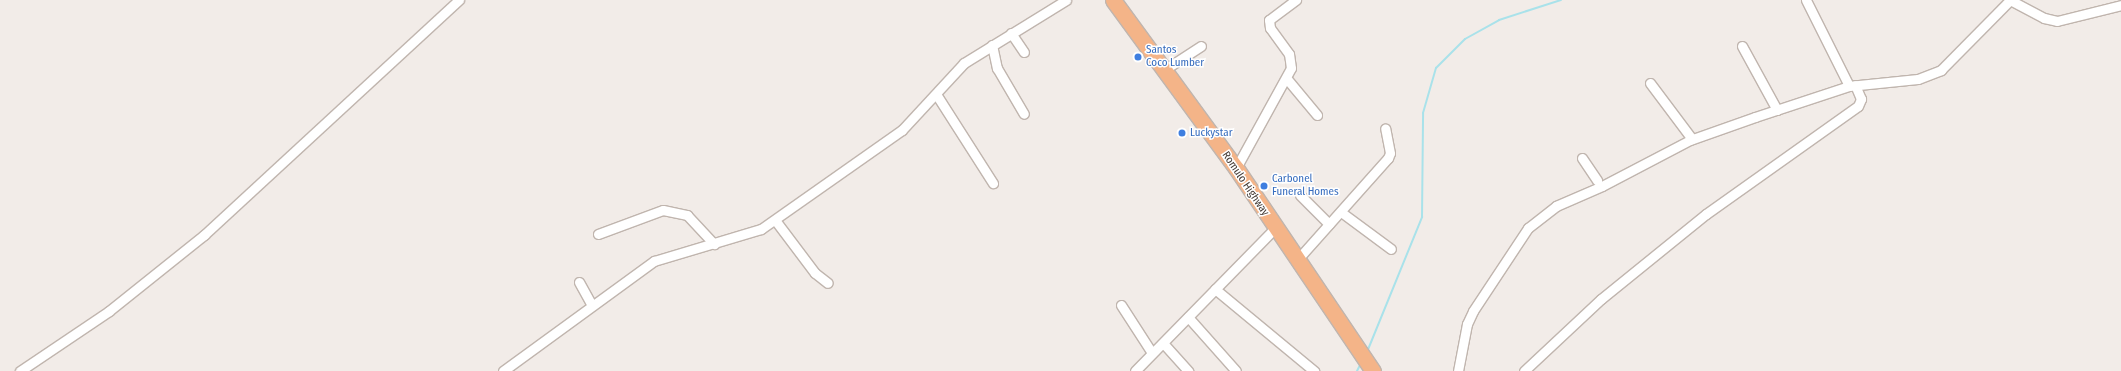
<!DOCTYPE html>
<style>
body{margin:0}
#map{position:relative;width:2121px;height:371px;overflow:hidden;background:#f2ece8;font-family:"Fira Sans Condensed",sans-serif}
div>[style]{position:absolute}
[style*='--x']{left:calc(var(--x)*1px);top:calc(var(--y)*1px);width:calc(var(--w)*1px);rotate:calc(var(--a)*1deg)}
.stream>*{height:2px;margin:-1px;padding:0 1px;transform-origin:1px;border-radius:1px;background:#a9e2ea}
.roads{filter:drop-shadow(1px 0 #c0b5ae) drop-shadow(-1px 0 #c0b5ae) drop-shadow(0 1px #c0b5ae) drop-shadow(0 -1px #c0b5ae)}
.minor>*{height:9px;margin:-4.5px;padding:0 4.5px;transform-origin:4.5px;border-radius:4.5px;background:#fff}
.trunk>*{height:15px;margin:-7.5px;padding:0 7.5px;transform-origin:7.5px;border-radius:7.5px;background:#f4b488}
.dots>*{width:11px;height:11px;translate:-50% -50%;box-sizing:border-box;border:2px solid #fff;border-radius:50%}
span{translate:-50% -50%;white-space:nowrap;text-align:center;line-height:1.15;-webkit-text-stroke:3px #fff;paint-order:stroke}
.shop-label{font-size:11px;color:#366cbe}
.left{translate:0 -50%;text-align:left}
.street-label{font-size:11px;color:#453c37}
</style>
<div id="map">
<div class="stream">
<div style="--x:1367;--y:352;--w:146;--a:-67.8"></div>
<div style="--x:1422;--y:217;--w:104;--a:-89.4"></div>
<div style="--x:1423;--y:113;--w:47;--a:-73.9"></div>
<div style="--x:1436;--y:68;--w:41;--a:-45"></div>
<div style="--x:1465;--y:39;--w:39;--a:-29"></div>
<div style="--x:1499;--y:20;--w:65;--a:-17.9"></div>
<div style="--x:1357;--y:371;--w:9;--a:-63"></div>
</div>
<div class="roads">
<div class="minor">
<div style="--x:1806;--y:0;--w:96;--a:63.4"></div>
<div style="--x:2010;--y:0;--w:38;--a:28"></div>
<div style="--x:2044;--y:18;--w:13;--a:13"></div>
<div style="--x:2057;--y:21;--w:66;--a:-14"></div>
<div style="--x:1011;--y:33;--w:23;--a:56"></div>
<div style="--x:992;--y:45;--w:24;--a:78"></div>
<div style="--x:997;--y:68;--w:53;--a:59.6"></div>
<div style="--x:1742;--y:46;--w:73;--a:61.3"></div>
<div style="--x:1164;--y:70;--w:44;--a:-33"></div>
<div style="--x:1287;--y:79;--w:47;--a:50.2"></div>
<div style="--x:1650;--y:83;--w:70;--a:53.1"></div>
<div style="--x:936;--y:94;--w:106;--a:57.4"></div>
<div style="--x:1582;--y:158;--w:27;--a:56"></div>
<div style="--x:1236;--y:168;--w:114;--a:-61.2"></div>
<div style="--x:1291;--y:68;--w:14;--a:-98"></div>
<div style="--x:1289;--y:54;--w:32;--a:-126"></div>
<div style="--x:1270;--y:28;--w:8;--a:-97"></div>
<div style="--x:1269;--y:20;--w:34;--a:-37"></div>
<div style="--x:1300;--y:195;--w:41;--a:45"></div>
<div style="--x:1341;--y:212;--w:62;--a:36.5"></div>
<div style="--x:775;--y:220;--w:66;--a:53"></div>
<div style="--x:815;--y:273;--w:16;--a:38"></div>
<div style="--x:598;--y:234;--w:69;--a:-20.3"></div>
<div style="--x:663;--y:210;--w:25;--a:12"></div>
<div style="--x:687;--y:215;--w:40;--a:47"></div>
<div style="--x:1297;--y:260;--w:137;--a:-48.3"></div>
<div style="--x:1388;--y:158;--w:5;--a:-68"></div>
<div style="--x:1390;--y:153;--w:25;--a:-101"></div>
<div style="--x:579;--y:282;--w:26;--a:61"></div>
<div style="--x:1215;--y:289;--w:129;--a:39.6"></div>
<div style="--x:1121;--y:305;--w:57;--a:57.1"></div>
<div style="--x:1188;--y:317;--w:72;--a:48.4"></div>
<div style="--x:1163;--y:343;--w:38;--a:48"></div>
<div style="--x:20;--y:371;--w:107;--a:-34"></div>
<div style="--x:109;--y:311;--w:122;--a:-38.7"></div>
<div style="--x:204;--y:235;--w:347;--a:-42.7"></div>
<div style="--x:503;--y:371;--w:187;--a:-36.1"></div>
<div style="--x:654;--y:261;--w:112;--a:-16.7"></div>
<div style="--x:761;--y:229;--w:172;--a:-35.1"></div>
<div style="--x:902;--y:130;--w:91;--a:-47.2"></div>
<div style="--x:964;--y:63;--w:120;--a:-31.7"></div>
<div style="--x:1135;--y:371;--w:200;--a:-45.6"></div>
<div style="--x:1458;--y:371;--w:48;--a:-79.2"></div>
<div style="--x:1467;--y:324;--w:14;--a:-65"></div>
<div style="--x:1473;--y:311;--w:100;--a:-56.5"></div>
<div style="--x:1528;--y:228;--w:36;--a:-38"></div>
<div style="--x:1556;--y:206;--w:50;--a:-23.5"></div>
<div style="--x:1602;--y:186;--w:99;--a:-27.6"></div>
<div style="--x:1690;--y:140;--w:69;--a:-19.5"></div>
<div style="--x:1755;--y:117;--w:99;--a:-18.3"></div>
<div style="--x:1849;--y:86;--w:69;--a:-5.8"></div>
<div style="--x:1918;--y:79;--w:25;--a:-21"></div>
<div style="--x:1941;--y:70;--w:98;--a:-45.4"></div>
<div style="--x:1524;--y:371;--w:105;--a:-43.1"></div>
<div style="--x:1601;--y:299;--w:135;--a:-39"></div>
<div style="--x:1706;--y:214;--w:186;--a:-35.4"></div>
<div style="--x:1858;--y:106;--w:8;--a:-67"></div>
<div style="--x:1861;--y:99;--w:15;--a:-113"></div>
</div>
<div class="trunk">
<div style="--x:1113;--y:0;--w:208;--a:53.8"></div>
<div style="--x:1236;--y:168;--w:245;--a:56"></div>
</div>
</div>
<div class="dots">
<div style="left:1138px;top:57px;background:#3f7fe0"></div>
<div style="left:1182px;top:133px;background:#3f7fe0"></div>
<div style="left:1264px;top:186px;background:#3f7fe0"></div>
</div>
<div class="shop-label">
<span class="left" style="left:1146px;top:57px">Santos<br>Coco Lumber</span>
<span class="left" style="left:1190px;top:133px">Luckystar</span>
<span class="left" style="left:1272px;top:186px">Carbonel<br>Funeral Homes</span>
</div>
<div class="street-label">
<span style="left:1245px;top:184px;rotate:56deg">Romulo Highway</span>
</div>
</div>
